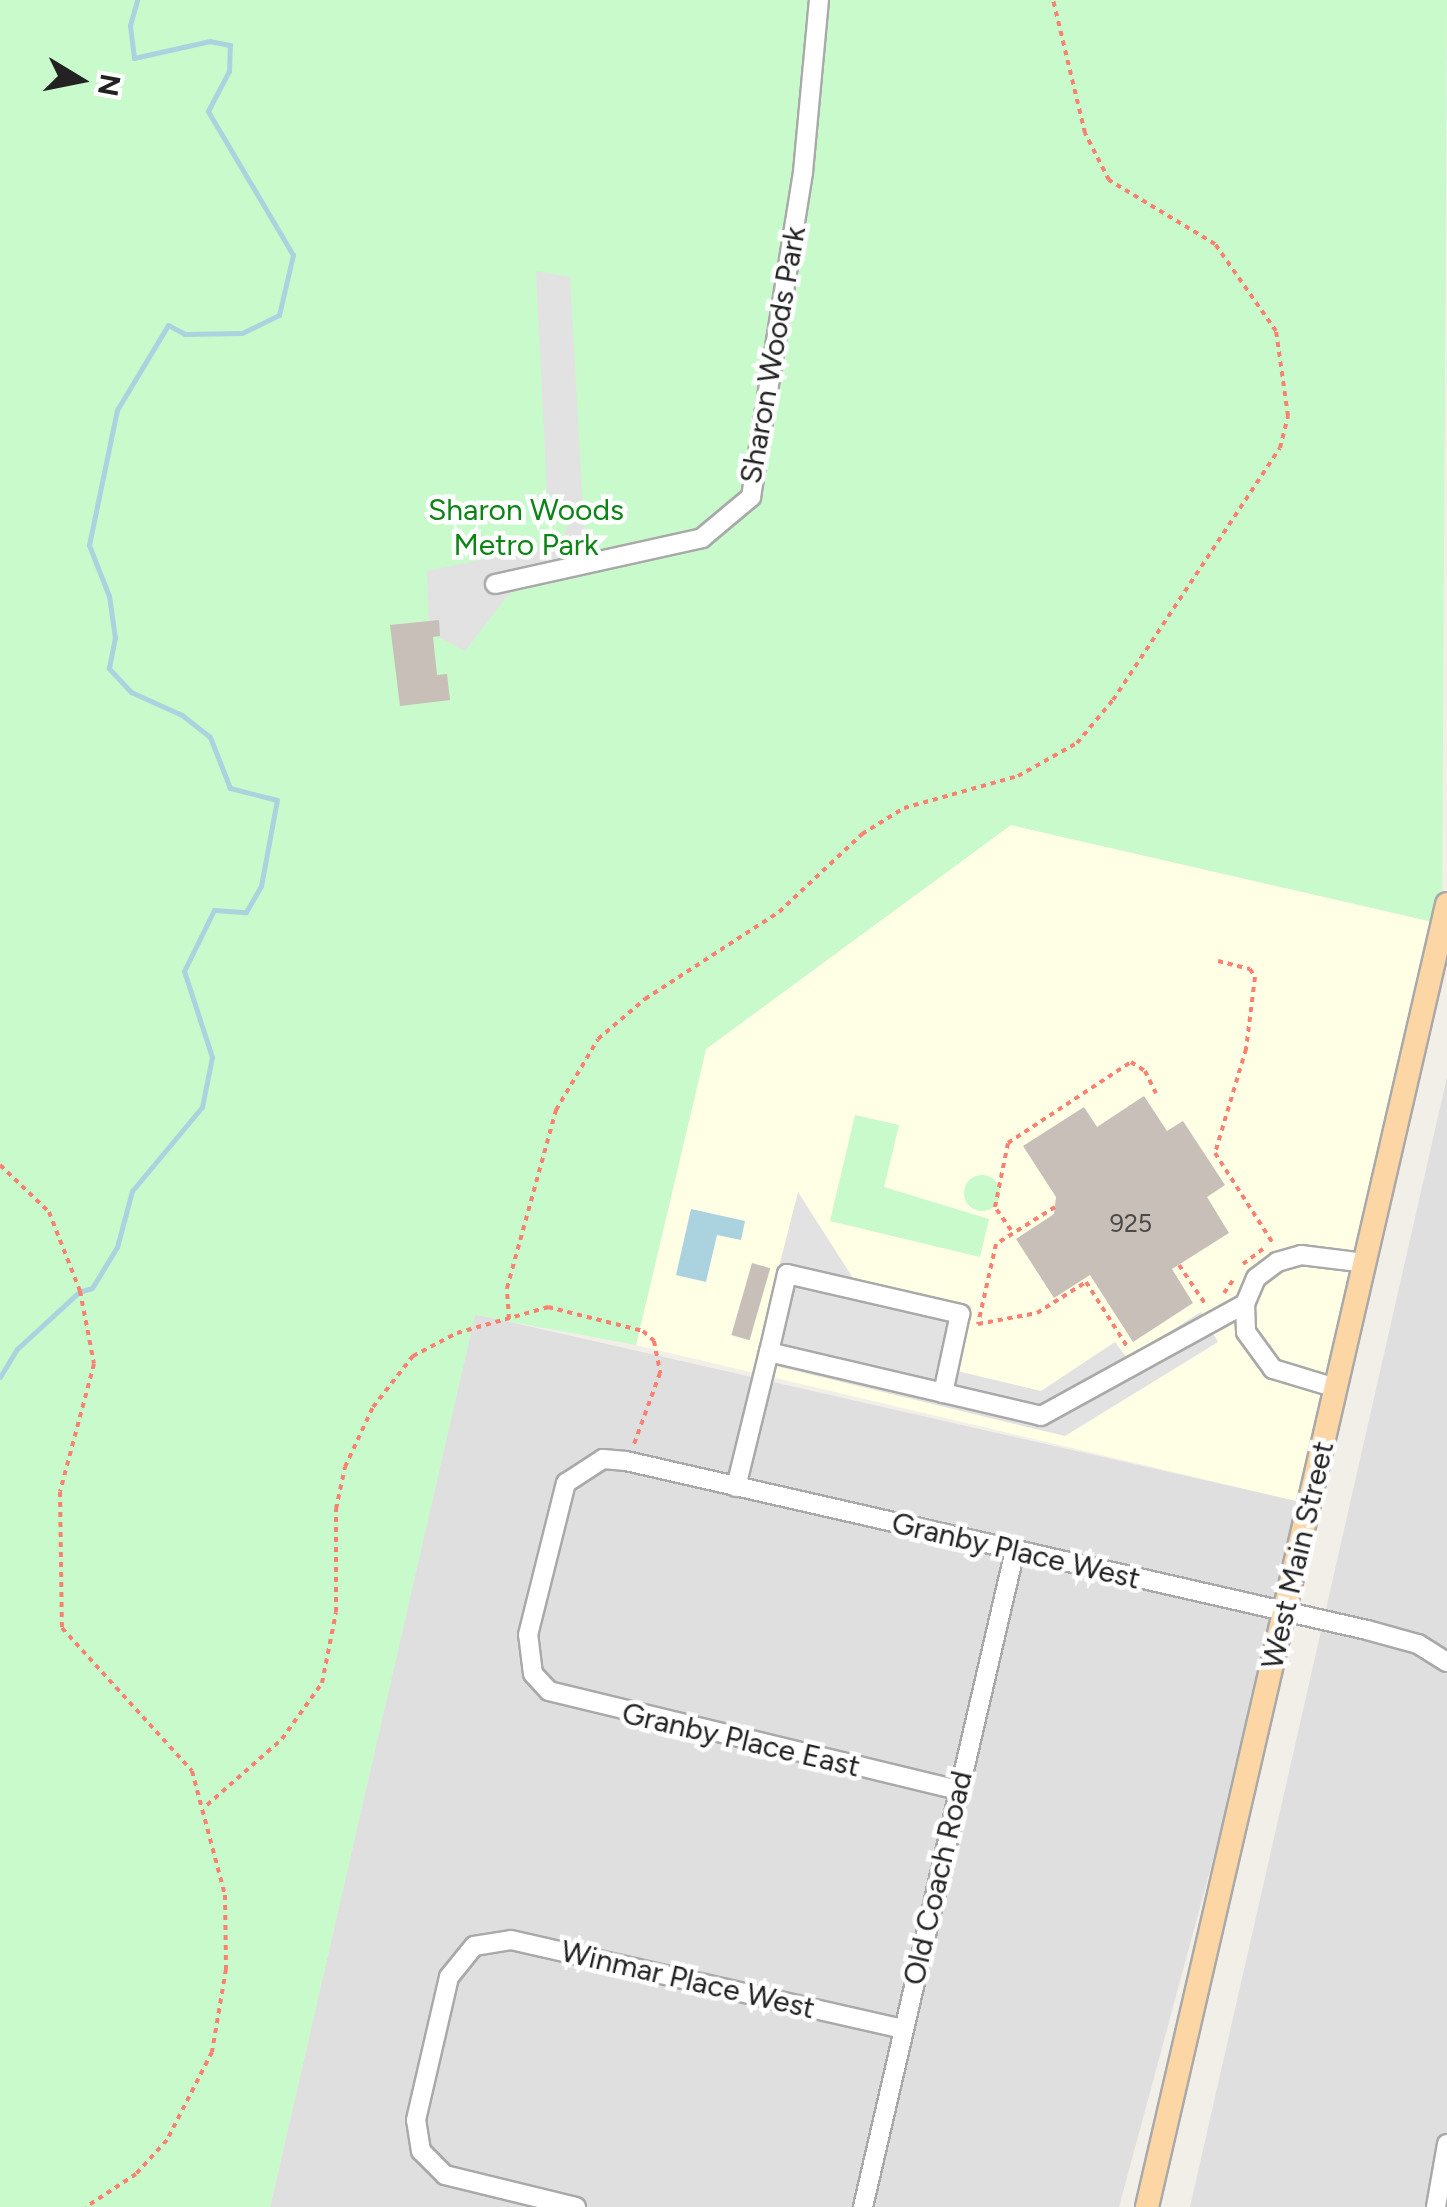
<!DOCTYPE html>
<style>
body{margin:0}
#map{position:relative;width:1447px;height:2207px;overflow:hidden;background:#f2efe9;font-family:Figtree,sans-serif}
div>[style]{position:absolute}
[style*='--x']{left:calc(var(--x)*1px);top:calc(var(--y)*1px);width:calc(var(--w)*1px);rotate:calc(var(--a)*1deg)}
.residential>*{inset:0;background:#e0dfdf}
.education>*{inset:0;background:#ffffe5}
.park>*{inset:0;background:#c8facc}
.round{border-radius:50%}
.parking>*{inset:0;background:#e2e2e2}
.water>*{inset:0;background:#aad3df}
.stream>*{height:5px;margin:-2.5px;padding:0 2.5px;transform-origin:2.5px;border-radius:2.5px;background:#aad3df}
.building>*{inset:0;background:#c7bfb8;transform-origin:0 0}
.path>*{height:4px;margin-top:-2px;transform-origin:0;background:repeating-linear-gradient(90deg,#fa8072 0 5px,transparent 0 10px)}
.roads{filter:drop-shadow(2px 0 #a9a9a9) drop-shadow(-2px 0 #a9a9a9) drop-shadow(0 2px #a9a9a9) drop-shadow(0 -2px #a9a9a9)}
.minor>*{height:18px;margin:-9px;padding:0 9px;transform-origin:9px;border-radius:9px;background:#fff}
.major>*{height:22px;margin:-11px;padding:0 11px;transform-origin:11px;border-radius:11px;background:#fcd6a4}
span{translate:-50% -50%;white-space:nowrap;text-align:center;line-height:1.15;-webkit-text-stroke:9px #fff;paint-order:stroke}
.number-label{font-size:25px;color:#4b4948}
.number-label span{-webkit-text-stroke-width:0}
.street-label{font-size:30px;color:#222}
.park-label{font-size:30px;color:#0c8416}
.north{position:absolute;left:30px;top:30px;width:100px;height:100px;-webkit-text-stroke:8px #fff;paint-order:stroke;rotate:100deg;font-size:28px;font-weight:700;line-height:40px;text-align:center;color:#222}
.north::after{content:'';display:block;margin:auto;width:35px;height:45px;background:#222;clip-path:polygon(50% 0,100% 100%,50% 72%,0 100%)}
</style>
<div id="map">
<div class="residential">
<div style="clip-path:polygon(1447px 1077px,1447px 2207px,1190px 2207px)"></div>
<div style="clip-path:polygon(475px 1314px,1309px 1504px,1119px 2207px,270px 2207px)"></div>
</div>
<div class="education">
<div style="clip-path:polygon(1011px 825px,1442px 924px,1309px 1504px,636px 1345px,706px 1049px)"></div>
</div>
<div class="park">
<div style="clip-path:polygon(0 0,1447px 0,1442px 924px,1011px 825px,706px 1049px,636px 1345px,475px 1315px,270px 2207px,0 2207px)"></div>
<div style="clip-path:polygon(855px 1115px,899px 1125px,884px 1187px,989px 1219px,980px 1257px,830px 1221px)"></div>
<div class="round" style="left:964px;top:1175px;width:36px;height:36px"></div>
</div>
<div class="parking">
<div style="clip-path:polygon(536px 271px,570px 277px,586px 565px,509px 594px,465px 651px,429px 632px,427px 571px,562px 543px,571px 513px,547px 492px)"></div>
<div style="clip-path:polygon(798px 1192px,853px 1278px,971px 1306px,957px 1371px,1041px 1391px,1115px 1342px,1127px 1358px,1201px 1312px,1218px 1342px,1065px 1436px,755px 1361px)"></div>
</div>
<div class="water">
<div style="clip-path:polygon(691px 1209px,745px 1221px,741px 1240px,717px 1235px,706px 1282px,676px 1275px)"></div>
</div>
<div class="stream">
<div style="--x:82;--y:1291;--w:10;--a:-17"></div>
<div style="--x:92;--y:1288;--w:48;--a:-58.6"></div>
<div style="--x:117;--y:1247;--w:58;--a:-75"></div>
<div style="--x:132;--y:1191;--w:109;--a:-50.2"></div>
<div style="--x:202;--y:1107;--w:51;--a:-78.7"></div>
<div style="--x:212;--y:1057;--w:90;--a:-108"></div>
<div style="--x:184;--y:971;--w:68;--a:-63.8"></div>
<div style="--x:214;--y:910;--w:32;--a:4"></div>
<div style="--x:246;--y:912;--w:30;--a:-60"></div>
<div style="--x:261;--y:886;--w:87;--a:-79.5"></div>
<div style="--x:277;--y:800;--w:49;--a:-165.7"></div>
<div style="--x:230;--y:788;--w:55;--a:-111.4"></div>
<div style="--x:210;--y:737;--w:36;--a:-142"></div>
<div style="--x:182;--y:715;--w:56;--a:-155.7"></div>
<div style="--x:131;--y:692;--w:33;--a:-133"></div>
<div style="--x:109;--y:668;--w:31;--a:-79"></div>
<div style="--x:115;--y:638;--w:42;--a:-98.1"></div>
<div style="--x:109;--y:596;--w:55;--a:-111.4"></div>
<div style="--x:89;--y:545;--w:138;--a:-78.3"></div>
<div style="--x:117;--y:410;--w:99;--a:-59"></div>
<div style="--x:168;--y:325;--w:19;--a:28"></div>
<div style="--x:185;--y:334;--w:57;--a:-1"></div>
<div style="--x:242;--y:333;--w:41;--a:-25.9"></div>
<div style="--x:279;--y:315;--w:62;--a:-76.9"></div>
<div style="--x:293;--y:255;--w:167;--a:-120.6"></div>
<div style="--x:208;--y:111;--w:45;--a:-62.3"></div>
<div style="--x:229;--y:71;--w:26;--a:-88"></div>
<div style="--x:230;--y:45;--w:20;--a:-169"></div>
<div style="--x:210;--y:41;--w:78;--a:167.4"></div>
<div style="--x:134;--y:58;--w:33;--a:-97"></div>
<div style="--x:130;--y:25;--w:26;--a:-74"></div>
<div style="--x:0;--y:1377;--w:33;--a:-59"></div>
<div style="--x:17;--y:1349;--w:83;--a:-42.6"></div>
</div>
<div class="building">
<div style="clip-path:polygon(439px 620px,440px 636px,433px 637px,437px 675px,447px 674px,450px 700px,400px 706px,390px 625px)"></div>
<div style="clip-path:polygon(1144px 1096px,1167px 1131px,1183px 1121px,1225px 1185px,1207px 1197px,1229px 1233px,1172px 1269px,1193px 1303px,1133px 1342px,1090px 1275px,1054px 1298px,1016px 1239px,1054px 1214px,1056px 1197px,1023px 1146px,1084px 1107px,1097px 1127px)"></div>
<div style="left:752px;top:1263px;width:19px;height:75px;rotate:16deg"></div>
</div>
<div class="path">
<div style="--x:1218;--y:961;--w:33;--a:14"></div>
<div style="--x:1250;--y:969;--w:9;--a:58"></div>
<div style="--x:1255;--y:977;--w:73;--a:97.1"></div>
<div style="--x:1246;--y:1049;--w:109;--a:106.6"></div>
<div style="--x:1215;--y:1153;--w:109;--a:57.3"></div>
<div style="--x:0;--y:1165;--w:68;--a:43.8"></div>
<div style="--x:49;--y:1212;--w:85;--a:68.6"></div>
<div style="--x:80;--y:1291;--w:74;--a:79.1"></div>
<div style="--x:94;--y:1364;--w:132;--a:104.9"></div>
<div style="--x:60;--y:1492;--w:136;--a:89.2"></div>
<div style="--x:62;--y:1628;--w:193;--a:47.7"></div>
<div style="--x:192;--y:1771;--w:128;--a:75.1"></div>
<div style="--x:225;--y:1895;--w:74;--a:89.2"></div>
<div style="--x:226;--y:1969;--w:84;--a:99.6"></div>
<div style="--x:212;--y:2052;--w:99;--a:117.1"></div>
<div style="--x:167;--y:2140;--w:46;--a:132.4"></div>
<div style="--x:136;--y:2174;--w:60;--a:146.6"></div>
<div style="--x:1055;--y:1207;--w:70;--a:147.9"></div>
<div style="--x:996;--y:1244;--w:82;--a:102.7"></div>
<div style="--x:978;--y:1324;--w:60;--a:-10.6"></div>
<div style="--x:1037;--y:1313;--w:58;--a:-32.3"></div>
<div style="--x:1086;--y:1282;--w:78;--a:57.5"></div>
<div style="--x:1011;--y:1230;--w:28;--a:-125"></div>
<div style="--x:995;--y:1207;--w:65;--a:-78.5"></div>
<div style="--x:1008;--y:1143;--w:147;--a:-33.4"></div>
<div style="--x:1131;--y:1062;--w:17;--a:33"></div>
<div style="--x:1145;--y:1071;--w:25;--a:64"></div>
<div style="--x:1243;--y:1264;--w:25;--a:-37"></div>
<div style="--x:1179;--y:1265;--w:48;--a:56"></div>
<div style="--x:1224;--y:1293;--w:19;--a:-55"></div>
<div style="--x:509;--y:1319;--w:31;--a:-94"></div>
<div style="--x:507;--y:1288;--w:185;--a:-74.6"></div>
<div style="--x:556;--y:1110;--w:82;--a:-59.4"></div>
<div style="--x:598;--y:1039;--w:62;--a:-40.4"></div>
<div style="--x:645;--y:999;--w:160;--a:-33"></div>
<div style="--x:779;--y:912;--w:114;--a:-43.2"></div>
<div style="--x:862;--y:834;--w:49;--a:-31.8"></div>
<div style="--x:904;--y:808;--w:118;--a:-15.7"></div>
<div style="--x:1018;--y:776;--w:68;--a:-29.2"></div>
<div style="--x:1077;--y:743;--w:56;--a:-50.1"></div>
<div style="--x:1113;--y:700;--w:302;--a:-56.5"></div>
<div style="--x:1280;--y:448;--w:33;--a:-76"></div>
<div style="--x:1288;--y:416;--w:86;--a:-98"></div>
<div style="--x:1276;--y:331;--w:106;--a:-125"></div>
<div style="--x:1215;--y:244;--w:124;--a:-148.9"></div>
<div style="--x:1109;--y:180;--w:53;--a:-117.1"></div>
<div style="--x:1085;--y:133;--w:137;--a:-103.5"></div>
<div style="--x:207;--y:1805;--w:100;--a:-41.3"></div>
<div style="--x:282;--y:1739;--w:69;--a:-54.5"></div>
<div style="--x:322;--y:1683;--w:72;--a:-78.8"></div>
<div style="--x:336;--y:1612;--w:103;--a:-90"></div>
<div style="--x:336;--y:1509;--w:43;--a:-77.9"></div>
<div style="--x:345;--y:1467;--w:66;--a:-65"></div>
<div style="--x:373;--y:1407;--w:65;--a:-51.9"></div>
<div style="--x:413;--y:1356;--w:50;--a:-27.6"></div>
<div style="--x:457;--y:1333;--w:95;--a:-15.9"></div>
<div style="--x:548;--y:1307;--w:98;--a:14.2"></div>
<div style="--x:643;--y:1331;--w:15;--a:42"></div>
<div style="--x:654;--y:1341;--w:33;--a:79"></div>
<div style="--x:660;--y:1373;--w:76;--a:110.1"></div>
</div>
<div class="roads">
<div class="minor">
<div style="--x:495;--y:584;--w:212;--a:-12.5"></div>
<div style="--x:702;--y:538;--w:64;--a:-39.9"></div>
<div style="--x:751;--y:497;--w:329;--a:-80.9"></div>
<div style="--x:803;--y:172;--w:173;--a:-84.7"></div>
<div style="--x:769;--y:1352;--w:80;--a:-77"></div>
<div style="--x:787;--y:1274;--w:178;--a:13"></div>
<div style="--x:960;--y:1314;--w:81;--a:102.1"></div>
<div style="--x:1336;--y:1388;--w:66;--a:-163.2"></div>
<div style="--x:1273;--y:1369;--w:46;--a:-126.1"></div>
<div style="--x:1246;--y:1332;--w:28;--a:-92"></div>
<div style="--x:1245;--y:1304;--w:28;--a:-67"></div>
<div style="--x:1256;--y:1278;--w:26;--a:-37"></div>
<div style="--x:1277;--y:1262;--w:25;--a:-16"></div>
<div style="--x:1301;--y:1255;--w:64;--a:7.1"></div>
<div style="--x:736;--y:1487;--w:139;--a:-76.3"></div>
<div style="--x:769;--y:1352;--w:279;--a:13.2"></div>
<div style="--x:1041;--y:1416;--w:233;--a:-28.8"></div>
<div style="--x:958;--y:1790;--w:421;--a:-166.4"></div>
<div style="--x:549;--y:1691;--w:23;--a:-133"></div>
<div style="--x:533;--y:1674;--w:39;--a:-97"></div>
<div style="--x:528;--y:1635;--w:157;--a:-76"></div>
<div style="--x:566;--y:1483;--w:44;--a:-33"></div>
<div style="--x:603;--y:1459;--w:23;--a:5"></div>
<div style="--x:626;--y:1461;--w:760;--a:12.85"></div>
<div style="--x:1367;--y:1630;--w:53;--a:15.4"></div>
<div style="--x:1418;--y:1644;--w:34;--a:32"></div>
<div style="--x:576;--y:2207;--w:135;--a:-166.3"></div>
<div style="--x:445;--y:2175;--w:34;--a:-135"></div>
<div style="--x:421;--y:2151;--w:31;--a:-99"></div>
<div style="--x:416;--y:2120;--w:147;--a:-77"></div>
<div style="--x:449;--y:1977;--w:40;--a:-51"></div>
<div style="--x:474;--y:1946;--w:37;--a:-9"></div>
<div style="--x:511;--y:1940;--w:402;--a:12.8"></div>
<div style="--x:863;--y:2207;--w:674;--a:-76.97"></div>
<div style="--x:1436;--y:2207;--w:64;--a:-80.1"></div>
</div>
<div class="major">
<div style="--x:1147;--y:2207;--w:1337;--a:-77.03"></div>
</div>
</div>
<div class="number-label">
<span style="left:1131px;top:1223px">925</span>
</div>
<div class="street-label">
<span style="left:773px;top:355px;rotate:-80deg">Sharon Woods Park</span>
<span style="left:1016px;top:1551px;rotate:13deg">Granby Place West</span>
<span style="left:1298px;top:1555px;rotate:-77deg">West Main Street</span>
<span style="left:741px;top:1740px;rotate:13deg">Granby Place East</span>
<span style="left:938px;top:1878px;rotate:-77deg">Old Coach Road</span>
<span style="left:688px;top:1980px;rotate:13deg">Winmar Place West</span>
</div>
<div class="park-label">
<span style="left:526px;top:527px">Sharon Woods<br>Metro Park</span>
</div>
<div class="north">N</div>
</div>
